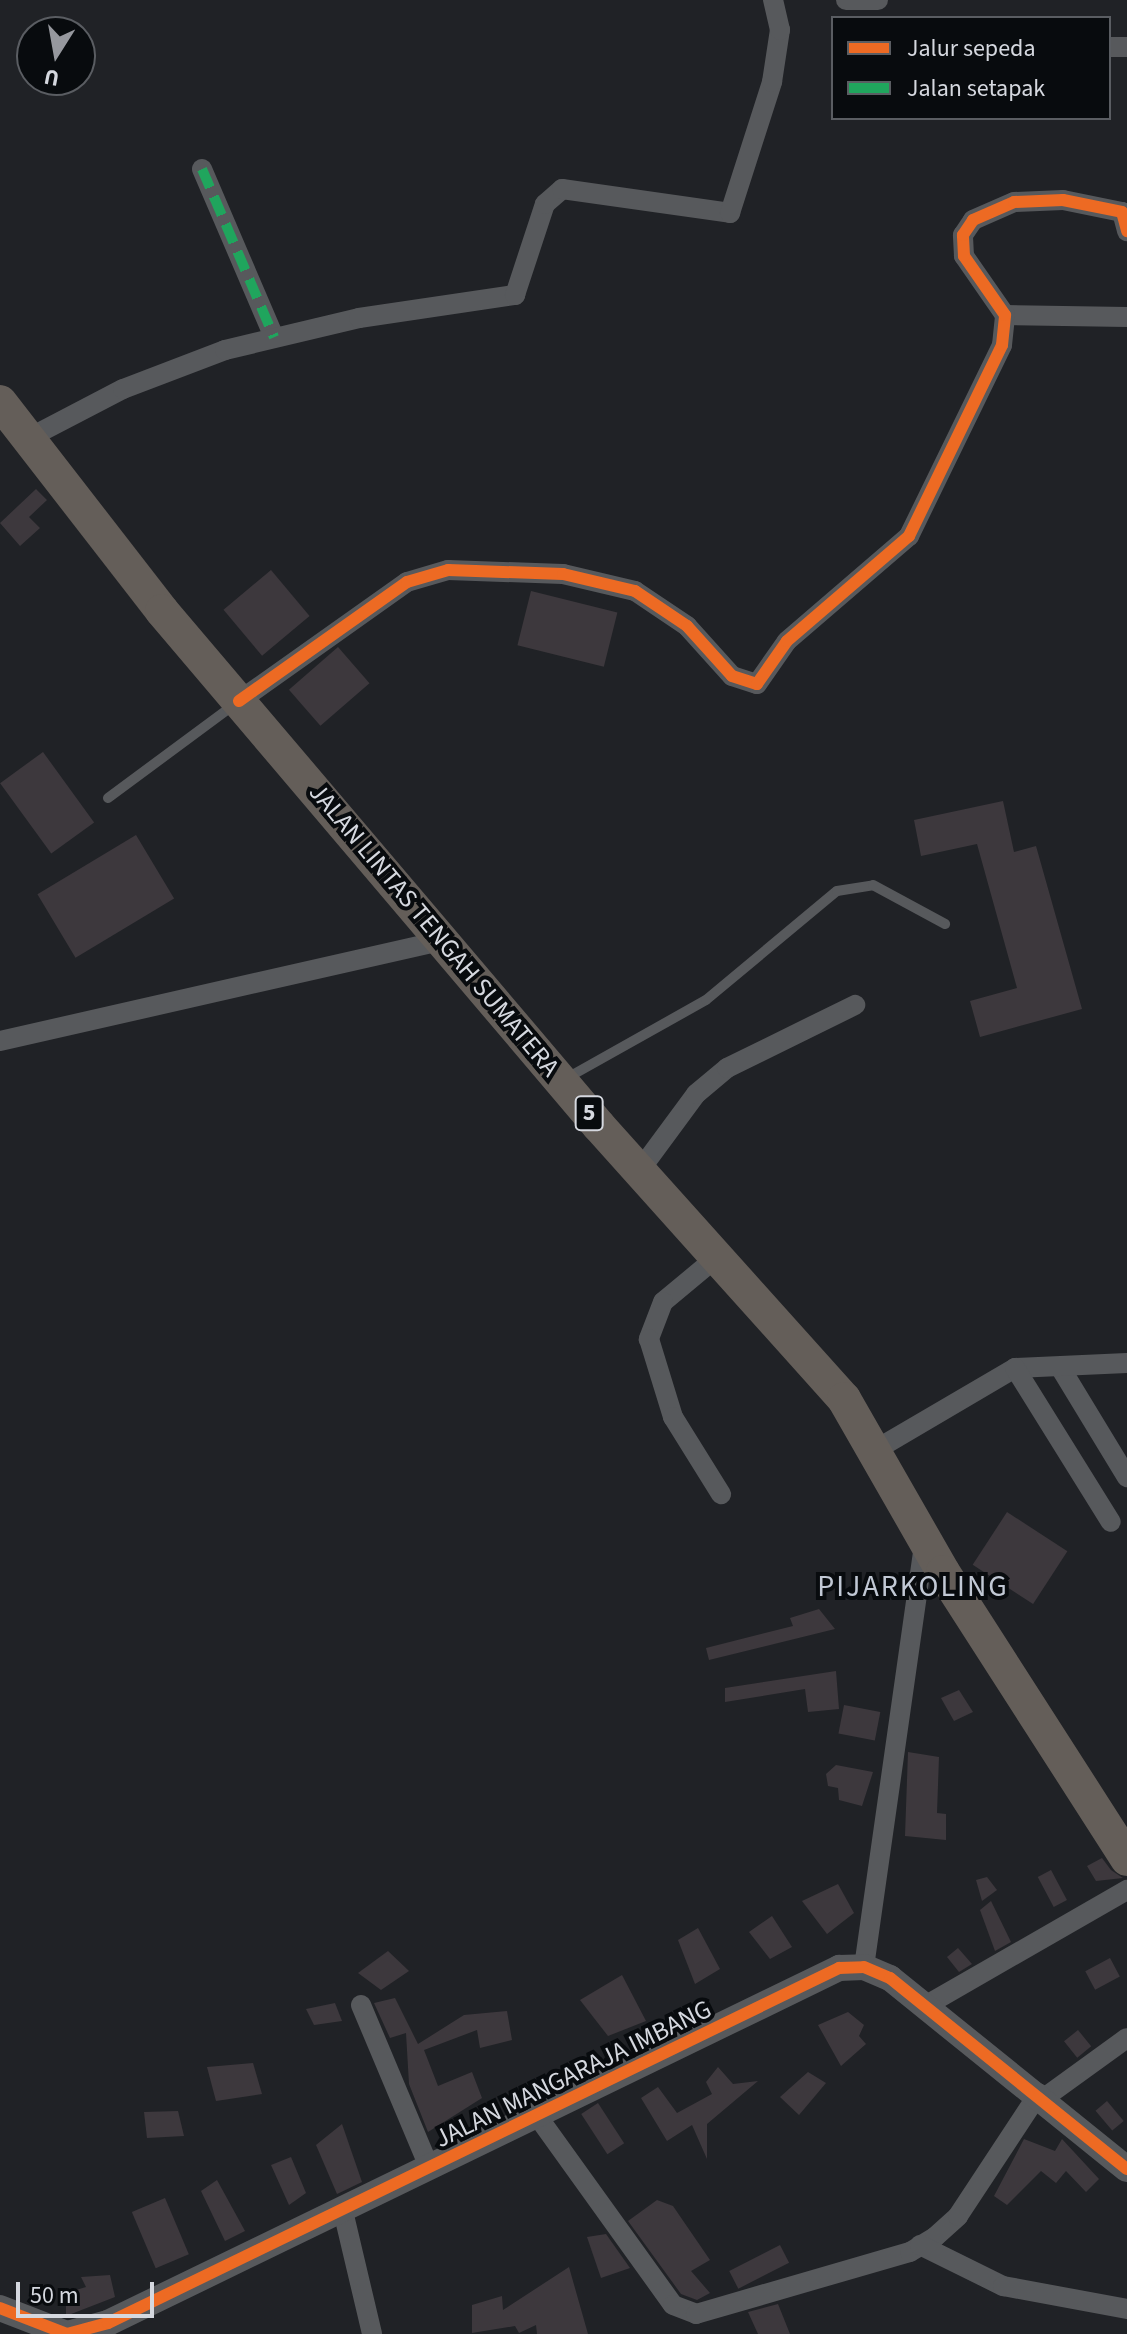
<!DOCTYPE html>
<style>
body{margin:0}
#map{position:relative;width:1127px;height:2334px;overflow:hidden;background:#202226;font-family:"Source Sans 3",sans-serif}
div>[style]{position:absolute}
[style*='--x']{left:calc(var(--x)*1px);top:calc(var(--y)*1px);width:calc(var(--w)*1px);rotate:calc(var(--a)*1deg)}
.building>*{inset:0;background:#3d383d;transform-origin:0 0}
.service>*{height:10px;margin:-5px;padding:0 5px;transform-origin:5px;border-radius:5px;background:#57595c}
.minor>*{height:20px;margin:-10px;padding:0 10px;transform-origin:10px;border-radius:10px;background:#57595c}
.tertiary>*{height:26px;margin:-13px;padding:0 13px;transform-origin:13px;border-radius:13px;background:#57595c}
.trunk>*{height:34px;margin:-17px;padding:0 17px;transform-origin:17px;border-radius:17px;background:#645e59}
.quiet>*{height:10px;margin-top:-5px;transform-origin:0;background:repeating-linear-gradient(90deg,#20a55d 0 20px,transparent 0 30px)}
.cycleway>*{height:12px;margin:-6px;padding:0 6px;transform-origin:6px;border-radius:6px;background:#ed6a23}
span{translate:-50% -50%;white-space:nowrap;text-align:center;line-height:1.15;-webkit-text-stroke:8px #080b0e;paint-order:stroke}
.shield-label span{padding:2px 6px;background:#080b0e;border:2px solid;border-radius:6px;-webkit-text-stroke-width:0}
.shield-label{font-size:24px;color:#d5d8df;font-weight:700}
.street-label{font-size:26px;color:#d5d8df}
.quarter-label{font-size:30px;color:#c1c8d4;letter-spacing:2px}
.legend{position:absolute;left:831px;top:16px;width:280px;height:104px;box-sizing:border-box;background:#080b0e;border:2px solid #5a5d62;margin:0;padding:10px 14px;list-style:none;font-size:24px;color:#d5d8df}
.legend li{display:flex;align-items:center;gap:16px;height:40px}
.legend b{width:40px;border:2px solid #5a5d62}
.north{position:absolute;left:16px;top:16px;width:80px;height:80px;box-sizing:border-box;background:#080b0e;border:2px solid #5a5d62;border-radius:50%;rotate:191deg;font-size:22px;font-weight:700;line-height:32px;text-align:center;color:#d5d8df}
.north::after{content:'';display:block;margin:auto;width:28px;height:36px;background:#96989e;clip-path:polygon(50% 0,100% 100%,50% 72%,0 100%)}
.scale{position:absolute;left:16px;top:2282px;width:138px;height:36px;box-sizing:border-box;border:4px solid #d5d8df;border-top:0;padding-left:10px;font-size:24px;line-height:28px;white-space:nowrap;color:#d5d8df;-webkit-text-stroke:6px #080b0e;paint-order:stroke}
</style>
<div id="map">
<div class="building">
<div style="clip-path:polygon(36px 489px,47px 500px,29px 517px,40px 528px,20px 546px,0 523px)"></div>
<div style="left:271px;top:570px;width:60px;height:62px;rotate:50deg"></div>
<div style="left:531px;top:591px;width:89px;height:56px;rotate:14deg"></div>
<div style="left:338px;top:647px;width:48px;height:65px;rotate:49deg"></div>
<div style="left:43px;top:752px;width:87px;height:53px;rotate:54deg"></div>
<div style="clip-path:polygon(1003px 801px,1014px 852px,1036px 846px,1082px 1009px,980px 1037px,970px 1001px,1017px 988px,977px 844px,921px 856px,914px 820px)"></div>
<div style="left:136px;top:835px;width:74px;height:115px;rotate:59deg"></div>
<div style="left:1007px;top:1512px;width:72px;height:63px;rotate:33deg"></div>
<div style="clip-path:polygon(819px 1609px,835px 1629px,709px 1660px,706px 1648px,793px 1626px,790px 1618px)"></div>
<div style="clip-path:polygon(836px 1671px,839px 1709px,808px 1712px,805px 1689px,725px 1702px,725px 1688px)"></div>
<div style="clip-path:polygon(959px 1690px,973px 1712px,954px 1721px,941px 1698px)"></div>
<div style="left:844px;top:1705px;width:37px;height:29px;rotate:11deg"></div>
<div style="clip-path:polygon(908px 1752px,939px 1757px,937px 1813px,946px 1814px,946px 1840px,905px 1836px)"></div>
<div style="clip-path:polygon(836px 1765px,873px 1772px,862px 1806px,839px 1800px,838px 1788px,828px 1786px,826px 1774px)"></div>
<div style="clip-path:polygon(1102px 1858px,1111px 1870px,1123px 1878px,1096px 1881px,1087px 1866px)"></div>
<div style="left:1051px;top:1870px;width:34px;height:15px;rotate:62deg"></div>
<div style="clip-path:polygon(987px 1877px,997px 1890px,982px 1901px,976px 1880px)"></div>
<div style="clip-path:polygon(838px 1884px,854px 1913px,827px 1934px,802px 1901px)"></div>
<div style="clip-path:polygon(991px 1901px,1011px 1942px,995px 1951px,980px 1910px)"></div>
<div style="clip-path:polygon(772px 1916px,792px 1947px,770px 1959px,749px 1932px)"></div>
<div style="clip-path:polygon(698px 1928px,720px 1969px,695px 1984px,678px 1940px)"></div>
<div style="clip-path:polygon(958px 1948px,972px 1964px,959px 1972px,947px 1957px)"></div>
<div style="clip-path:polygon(388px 1951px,409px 1971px,381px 1990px,358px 1973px)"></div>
<div style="left:1110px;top:1958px;width:21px;height:28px;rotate:62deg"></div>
<div style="clip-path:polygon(622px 1975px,646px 2021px,608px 2036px,580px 2000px)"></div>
<div style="clip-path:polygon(395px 1998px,418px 2044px,464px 2015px,507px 2011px,512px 2040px,480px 2048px,477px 2030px,424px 2050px,438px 2086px,472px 2072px,482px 2098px,428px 2132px,409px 2084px,406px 2033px,390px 2038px,374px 2003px)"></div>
<div style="clip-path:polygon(335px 2003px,342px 2021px,314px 2025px,306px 2009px)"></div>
<div style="clip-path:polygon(848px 2012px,864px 2025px,859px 2036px,866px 2044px,841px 2066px,818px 2025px)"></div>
<div style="left:1078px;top:2030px;width:21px;height:18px;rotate:51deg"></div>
<div style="clip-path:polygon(253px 2063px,262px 2094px,216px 2101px,207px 2067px)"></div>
<div style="clip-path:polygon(718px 2067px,733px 2084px,758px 2081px,707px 2124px,707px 2159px,692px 2125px,667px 2141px,641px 2098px,658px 2087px,677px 2113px,712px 2094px,706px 2082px)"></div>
<div style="clip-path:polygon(808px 2072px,826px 2083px,799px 2115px,780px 2097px)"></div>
<div style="left:1107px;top:2101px;width:26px;height:15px;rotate:50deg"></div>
<div style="left:598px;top:2103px;width:48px;height:20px;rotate:57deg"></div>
<div style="clip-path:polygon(178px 2111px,184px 2136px,147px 2138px,144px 2112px)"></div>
<div style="clip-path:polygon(342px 2124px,362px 2182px,337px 2194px,316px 2145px)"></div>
<div style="clip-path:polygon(1024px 2139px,1055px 2151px,1062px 2139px,1099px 2179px,1086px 2192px,1066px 2171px,1056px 2183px,1041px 2171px,1007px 2205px,994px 2196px)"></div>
<div style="clip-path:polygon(291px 2157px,306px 2193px,289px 2205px,271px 2165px)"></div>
<div style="clip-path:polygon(217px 2180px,245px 2231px,225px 2241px,201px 2191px)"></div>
<div style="left:165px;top:2198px;width:61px;height:36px;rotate:67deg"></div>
<div style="clip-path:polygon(657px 2200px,673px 2206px,710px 2260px,691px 2271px,710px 2293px,697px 2300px,681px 2294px,628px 2221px)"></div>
<div style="clip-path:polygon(606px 2234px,630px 2268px,601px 2278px,587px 2237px)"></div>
<div style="left:780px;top:2245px;width:20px;height:57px;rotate:63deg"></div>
<div style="clip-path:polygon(569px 2267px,588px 2334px,537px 2334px,536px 2325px,519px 2333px,515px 2326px,472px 2333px,472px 2305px,502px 2296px,503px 2310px)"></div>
<div style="clip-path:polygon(110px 2275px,115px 2297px,66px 2316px,66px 2293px,86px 2287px,81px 2277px)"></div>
<div style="clip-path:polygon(778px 2304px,790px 2334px,758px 2334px,748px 2312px)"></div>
</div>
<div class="service">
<div style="--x:108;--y:798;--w:158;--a:-36.5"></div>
<div style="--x:567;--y:1078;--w:159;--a:-29.3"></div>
<div style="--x:706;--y:1000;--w:170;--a:-39.8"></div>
<div style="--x:837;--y:891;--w:36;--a:-9"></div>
<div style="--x:873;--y:885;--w:82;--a:28.4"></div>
</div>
<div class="minor">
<div style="--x:846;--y:0;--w:32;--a:0"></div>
<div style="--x:1109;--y:47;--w:18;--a:0"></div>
<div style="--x:202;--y:169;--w:183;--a:66.8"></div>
<div style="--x:1005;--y:315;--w:122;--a:0.9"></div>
<div style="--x:25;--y:440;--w:110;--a:-27.5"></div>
<div style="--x:123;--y:389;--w:109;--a:-20.9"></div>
<div style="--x:225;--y:350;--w:138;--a:-13.4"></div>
<div style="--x:359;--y:318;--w:158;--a:-8.4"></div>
<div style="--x:515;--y:295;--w:96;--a:-71.8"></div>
<div style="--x:545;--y:204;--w:23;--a:-41"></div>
<div style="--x:562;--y:189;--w:170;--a:8.1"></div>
<div style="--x:730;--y:213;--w:138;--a:-72.2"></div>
<div style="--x:772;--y:82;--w:53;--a:-81.3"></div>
<div style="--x:780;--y:30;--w:31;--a:-103"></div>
<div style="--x:239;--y:701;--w:206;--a:-35.3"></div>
<div style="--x:407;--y:582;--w:43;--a:-16.3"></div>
<div style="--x:448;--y:570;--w:115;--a:2"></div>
<div style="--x:563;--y:574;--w:74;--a:13.3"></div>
<div style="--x:635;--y:591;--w:63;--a:33.9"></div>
<div style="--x:687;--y:626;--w:67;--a:48"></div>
<div style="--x:732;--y:676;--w:26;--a:18"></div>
<div style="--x:757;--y:684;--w:52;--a:-55.1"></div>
<div style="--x:787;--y:641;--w:161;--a:-40.7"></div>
<div style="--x:909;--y:536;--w:212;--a:-64"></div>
<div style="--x:1002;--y:345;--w:30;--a:-84"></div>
<div style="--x:1005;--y:315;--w:72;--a:-124.8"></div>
<div style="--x:964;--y:256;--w:21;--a:-93"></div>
<div style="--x:963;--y:235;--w:18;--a:-56"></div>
<div style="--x:973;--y:220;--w:45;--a:-23.7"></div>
<div style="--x:1014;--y:202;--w:49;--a:-2.3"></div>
<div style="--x:1063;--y:200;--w:60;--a:11.5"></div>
<div style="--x:1122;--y:212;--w:20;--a:75"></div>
<div style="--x:0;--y:1041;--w:454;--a:-12.8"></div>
<div style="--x:640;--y:1170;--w:94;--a:-53.6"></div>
<div style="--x:696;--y:1094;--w:40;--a:-40"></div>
<div style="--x:727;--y:1068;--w:143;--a:-26.2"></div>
<div style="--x:717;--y:1257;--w:70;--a:140.2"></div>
<div style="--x:663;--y:1302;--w:40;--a:111"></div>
<div style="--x:649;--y:1339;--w:82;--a:72.9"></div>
<div style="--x:673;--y:1417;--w:91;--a:58.1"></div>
<div style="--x:1060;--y:1367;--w:129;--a:58.7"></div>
<div style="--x:1015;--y:1368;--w:112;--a:-2.6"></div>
<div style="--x:877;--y:1449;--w:160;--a:-30.4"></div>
<div style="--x:1015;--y:1368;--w:181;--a:58.1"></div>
<div style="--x:864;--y:1967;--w:427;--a:-81.9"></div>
<div style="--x:361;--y:2005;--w:178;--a:67.2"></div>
<div style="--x:925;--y:2006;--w:233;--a:-29.9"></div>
<div style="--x:1044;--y:2098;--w:102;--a:-35.9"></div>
<div style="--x:538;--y:2117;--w:231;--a:54.3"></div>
<div style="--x:673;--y:2305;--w:25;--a:21"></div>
<div style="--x:696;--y:2314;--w:223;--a:-16.2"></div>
<div style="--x:910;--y:2252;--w:29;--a:-31"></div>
<div style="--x:935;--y:2237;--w:31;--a:-42"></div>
<div style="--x:958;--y:2216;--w:147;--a:-56.6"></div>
<div style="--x:343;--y:2211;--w:126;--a:76.7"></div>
<div style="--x:920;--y:2245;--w:93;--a:26.3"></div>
<div style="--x:1003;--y:2286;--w:126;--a:10.5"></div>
</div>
<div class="tertiary">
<div style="--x:0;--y:2308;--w:72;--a:21.2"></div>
<div style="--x:67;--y:2334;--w:42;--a:-15"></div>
<div style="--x:108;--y:2323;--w:813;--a:-25.9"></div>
<div style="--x:839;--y:1968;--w:25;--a:-2"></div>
<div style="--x:864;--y:1967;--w:28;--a:23"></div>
<div style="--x:890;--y:1978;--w:304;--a:38.9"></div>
</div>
<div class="trunk">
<div style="--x:0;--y:402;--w:264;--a:52.2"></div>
<div style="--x:162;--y:611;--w:675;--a:49.68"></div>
<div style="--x:599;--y:1126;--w:367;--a:48.1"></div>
<div style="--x:844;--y:1399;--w:199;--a:60.2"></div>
<div style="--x:943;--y:1572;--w:341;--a:57.3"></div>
</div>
<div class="quiet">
<div style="--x:202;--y:169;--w:183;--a:66.8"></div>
</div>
<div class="cycleway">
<div style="--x:239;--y:701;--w:206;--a:-35.3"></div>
<div style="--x:407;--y:582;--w:43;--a:-16.3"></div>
<div style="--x:448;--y:570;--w:115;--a:2"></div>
<div style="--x:563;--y:574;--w:74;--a:13.3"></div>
<div style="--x:635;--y:591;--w:63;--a:33.9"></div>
<div style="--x:687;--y:626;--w:67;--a:48"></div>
<div style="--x:732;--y:676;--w:26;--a:18"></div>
<div style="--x:757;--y:684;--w:52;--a:-55.1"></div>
<div style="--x:787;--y:641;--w:161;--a:-40.7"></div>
<div style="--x:909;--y:536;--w:212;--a:-64"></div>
<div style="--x:1002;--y:345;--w:30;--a:-84"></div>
<div style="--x:1005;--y:315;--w:72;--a:-124.8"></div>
<div style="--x:964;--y:256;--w:21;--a:-93"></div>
<div style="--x:963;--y:235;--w:18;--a:-56"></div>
<div style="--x:973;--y:220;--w:45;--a:-23.7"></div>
<div style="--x:1014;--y:202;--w:49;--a:-2.3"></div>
<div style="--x:1063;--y:200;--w:60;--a:11.5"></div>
<div style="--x:1122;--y:212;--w:20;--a:75"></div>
<div style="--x:0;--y:2308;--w:72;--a:21.2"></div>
<div style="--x:67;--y:2334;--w:42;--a:-15"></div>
<div style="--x:108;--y:2323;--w:813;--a:-25.9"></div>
<div style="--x:839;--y:1968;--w:25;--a:-2"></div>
<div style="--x:864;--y:1967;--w:28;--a:23"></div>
<div style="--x:890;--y:1978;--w:304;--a:38.9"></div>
</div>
<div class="shield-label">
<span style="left:589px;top:1113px">5</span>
</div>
<div class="street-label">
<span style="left:434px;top:930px;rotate:50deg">JALAN LINTAS TENGAH SUMATERA</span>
<span style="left:573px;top:2074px;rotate:-26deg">JALAN MANGARAJA IMBANG</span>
</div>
<div class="quarter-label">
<span style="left:913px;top:1587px">PIJARKOLING</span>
</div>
<ul class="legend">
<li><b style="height:10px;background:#ed6a23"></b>Jalur sepeda</li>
<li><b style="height:10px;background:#20a55d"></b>Jalan setapak</li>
</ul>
<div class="north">U</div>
<div class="scale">50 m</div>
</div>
